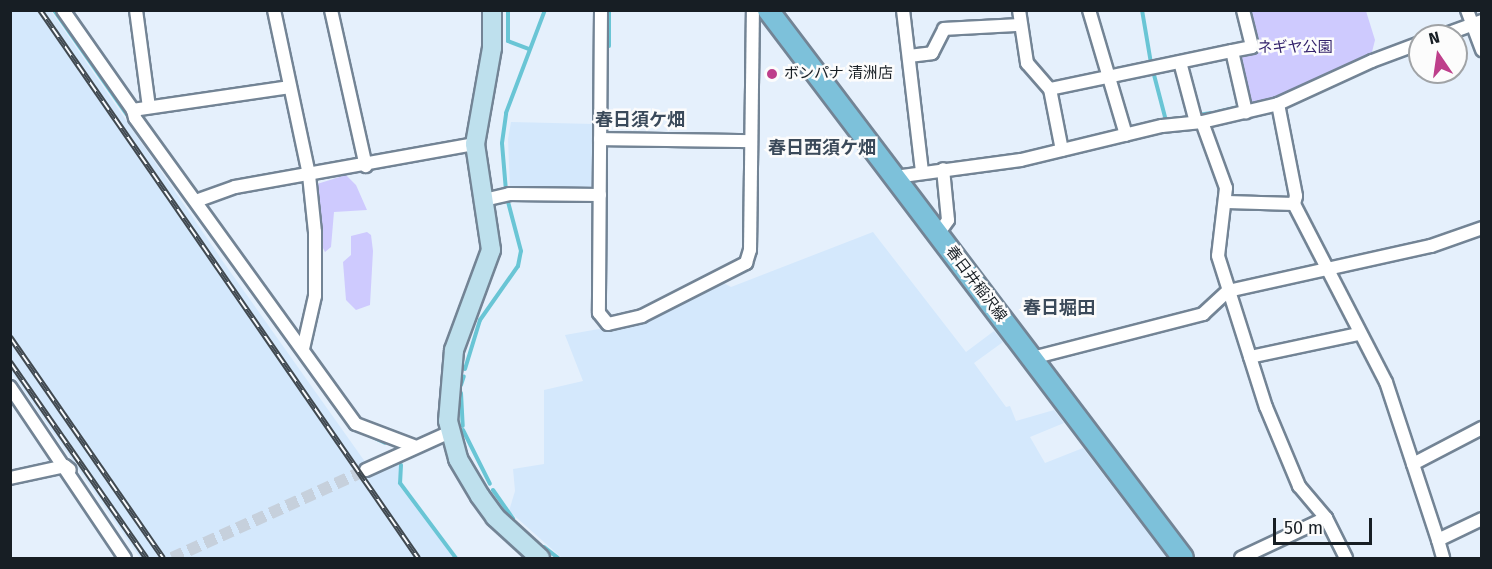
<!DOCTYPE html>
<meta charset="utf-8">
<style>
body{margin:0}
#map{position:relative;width:1492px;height:569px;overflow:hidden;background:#e5f0fc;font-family:"Fira Sans","Noto Sans JP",sans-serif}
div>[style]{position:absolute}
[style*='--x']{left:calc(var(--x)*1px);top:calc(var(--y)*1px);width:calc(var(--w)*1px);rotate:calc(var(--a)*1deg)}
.built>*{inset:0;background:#d4e8fc}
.green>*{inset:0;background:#cecafe}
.stream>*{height:4px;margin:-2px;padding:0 2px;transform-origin:2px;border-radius:2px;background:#69c5d5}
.minor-tunnel>*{height:12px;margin-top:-6px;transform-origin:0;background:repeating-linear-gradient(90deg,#c6d0dc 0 12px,transparent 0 18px)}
.roads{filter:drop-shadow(2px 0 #738495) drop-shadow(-2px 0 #738495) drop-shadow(0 2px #738495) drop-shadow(0 -2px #738495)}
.minor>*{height:12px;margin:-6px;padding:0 6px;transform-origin:6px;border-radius:6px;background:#fff}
.secondary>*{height:18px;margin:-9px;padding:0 9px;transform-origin:9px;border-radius:9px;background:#bee0ed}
.primary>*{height:20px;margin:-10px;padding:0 10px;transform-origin:10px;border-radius:10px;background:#7dc1da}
.rail>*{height:6px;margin-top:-3px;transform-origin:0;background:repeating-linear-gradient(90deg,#fcfcfc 0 11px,#414950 0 22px);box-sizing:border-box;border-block:2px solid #414950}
.dots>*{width:16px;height:16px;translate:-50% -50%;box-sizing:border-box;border:3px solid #fcfcfc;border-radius:50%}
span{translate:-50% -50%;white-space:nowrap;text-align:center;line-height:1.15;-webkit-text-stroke:5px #fcfcfc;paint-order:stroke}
.park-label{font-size:15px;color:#34236c}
.poi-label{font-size:15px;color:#171e24}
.left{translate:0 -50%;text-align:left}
.street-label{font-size:15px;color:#171e24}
.quarter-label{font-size:18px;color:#3b4a5a;font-weight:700}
.frame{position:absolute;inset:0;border:12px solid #171e24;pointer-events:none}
.north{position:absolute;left:1408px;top:24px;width:60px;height:60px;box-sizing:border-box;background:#fcfcfc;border:2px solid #a0a3a6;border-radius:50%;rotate:347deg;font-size:16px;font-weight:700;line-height:24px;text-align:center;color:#171e24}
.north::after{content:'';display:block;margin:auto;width:21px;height:27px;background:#be3f8b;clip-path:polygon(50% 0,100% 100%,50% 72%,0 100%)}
.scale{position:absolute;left:1273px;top:518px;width:99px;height:27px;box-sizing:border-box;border:3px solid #171e24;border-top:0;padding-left:8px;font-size:18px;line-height:21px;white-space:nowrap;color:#171e24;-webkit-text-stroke:4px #fcfcfc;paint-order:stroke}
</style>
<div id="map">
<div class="built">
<div style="clip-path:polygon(10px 11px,51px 11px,224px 263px,373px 473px,397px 463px,402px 469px,398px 484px,454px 558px,140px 558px,11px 372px)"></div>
<div style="clip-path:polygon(511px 122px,594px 124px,595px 187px,589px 191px,510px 189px,508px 139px)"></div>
<div style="clip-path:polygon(873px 232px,966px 352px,994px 331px,1003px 342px,974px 363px,1006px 407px,1010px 406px,1016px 421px,1054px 410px,1064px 423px,1030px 437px,1045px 463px,1083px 448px,1167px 558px,562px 558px,509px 511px,515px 491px,513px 469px,544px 464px,544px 390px,583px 381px,565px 335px,644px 321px,720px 281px,731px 287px)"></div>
</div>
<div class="green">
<div style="clip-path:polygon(1249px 11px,1366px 11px,1375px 40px,1372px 52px,1279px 97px,1254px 104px,1248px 101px,1238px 61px,1240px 55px,1256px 52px,1257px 47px)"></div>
<div style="clip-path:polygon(346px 175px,356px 185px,367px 210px,334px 212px,331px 247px,325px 252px,319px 240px,317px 184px)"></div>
<div style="clip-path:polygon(367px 232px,371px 235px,373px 251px,370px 305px,356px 310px,346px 300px,343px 262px,351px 255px,351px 236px)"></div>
</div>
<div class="stream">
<div style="--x:54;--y:10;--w:210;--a:55.1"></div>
<div style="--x:508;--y:10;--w:31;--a:90"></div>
<div style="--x:508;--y:41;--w:22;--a:21"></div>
<div style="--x:609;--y:10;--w:36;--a:90"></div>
<div style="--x:1142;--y:10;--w:54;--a:80.4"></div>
<div style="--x:1474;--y:10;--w:1;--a:45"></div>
<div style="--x:1481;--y:29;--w:1;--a:45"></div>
<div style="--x:1153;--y:71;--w:52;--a:75.4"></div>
<div style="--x:1217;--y:112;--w:23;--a:-13"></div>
<div style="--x:1198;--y:115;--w:12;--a:-9"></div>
<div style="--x:506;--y:191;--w:48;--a:-94.8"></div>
<div style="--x:502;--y:143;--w:30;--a:-82"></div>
<div style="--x:506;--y:113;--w:110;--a:-69.3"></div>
<div style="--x:465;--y:369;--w:51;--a:-73"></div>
<div style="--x:480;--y:320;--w:66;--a:-54.9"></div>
<div style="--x:518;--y:266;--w:15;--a:-79"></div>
<div style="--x:521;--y:251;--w:55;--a:-104.8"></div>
<div style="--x:461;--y:385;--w:9;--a:-72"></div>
<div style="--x:461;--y:393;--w:33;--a:87"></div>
<div style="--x:463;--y:430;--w:60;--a:63.4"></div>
<div style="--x:364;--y:433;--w:23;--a:25"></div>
<div style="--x:401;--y:465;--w:18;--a:93"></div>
<div style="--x:400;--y:483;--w:94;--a:53.3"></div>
<div style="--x:493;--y:490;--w:35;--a:55"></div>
<div style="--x:544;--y:547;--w:18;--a:38"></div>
</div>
<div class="minor-tunnel">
<div style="--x:172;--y:558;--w:213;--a:-24.4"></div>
</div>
<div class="roads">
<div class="minor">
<div style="--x:63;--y:10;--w:122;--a:55"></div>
<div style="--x:136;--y:10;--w:98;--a:82.4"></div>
<div style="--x:274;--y:10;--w:169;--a:78"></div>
<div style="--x:309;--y:175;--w:57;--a:84"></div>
<div style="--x:315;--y:232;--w:64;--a:90"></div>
<div style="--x:315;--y:296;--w:54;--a:102.8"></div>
<div style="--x:331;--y:10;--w:160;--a:77.4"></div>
<div style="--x:601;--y:10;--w:303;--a:90.4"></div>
<div style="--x:599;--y:313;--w:14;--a:51"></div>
<div style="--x:608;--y:324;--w:35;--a:-13"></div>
<div style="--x:642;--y:316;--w:117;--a:-27"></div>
<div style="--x:746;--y:263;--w:14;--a:-73"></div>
<div style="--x:750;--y:250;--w:240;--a:-89.3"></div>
<div style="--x:903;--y:10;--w:163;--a:83.3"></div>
<div style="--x:1019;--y:10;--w:54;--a:81.4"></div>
<div style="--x:1027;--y:63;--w:35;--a:49"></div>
<div style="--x:1050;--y:89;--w:62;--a:78.9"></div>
<div style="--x:1089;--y:10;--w:130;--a:73.5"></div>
<div style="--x:1243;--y:10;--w:38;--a:76"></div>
<div style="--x:1252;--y:47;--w:20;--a:169"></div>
<div style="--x:1232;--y:51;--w:63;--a:77.1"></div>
<div style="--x:1467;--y:10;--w:43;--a:69.4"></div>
<div style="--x:1441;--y:36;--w:44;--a:-20.1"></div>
<div style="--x:909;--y:56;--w:23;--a:-7"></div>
<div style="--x:932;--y:53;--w:27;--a:-63"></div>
<div style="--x:944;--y:29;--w:75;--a:-3.1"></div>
<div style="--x:1180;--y:62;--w:62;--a:75.1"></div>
<div style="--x:290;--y:87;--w:159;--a:171.7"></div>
<div style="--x:133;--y:110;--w:8;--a:76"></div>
<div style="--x:135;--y:118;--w:377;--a:54.2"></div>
<div style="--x:356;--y:424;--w:62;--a:20.8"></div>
<div style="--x:1050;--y:89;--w:186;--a:-11.8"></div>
<div style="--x:1278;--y:104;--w:94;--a:78.9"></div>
<div style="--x:1296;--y:196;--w:8;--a:104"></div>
<div style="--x:1294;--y:204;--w:200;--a:62.7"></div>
<div style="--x:1386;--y:382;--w:166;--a:71.8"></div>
<div style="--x:1438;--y:540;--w:49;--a:-25.5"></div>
<div style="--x:1202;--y:122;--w:78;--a:-13.3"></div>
<div style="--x:1278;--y:104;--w:103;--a:-24.6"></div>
<div style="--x:1372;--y:61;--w:51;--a:-20.6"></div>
<div style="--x:600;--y:139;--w:151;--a:0.8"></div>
<div style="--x:895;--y:177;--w:127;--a:-7.7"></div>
<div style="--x:1021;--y:160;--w:145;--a:-13.6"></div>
<div style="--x:1162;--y:126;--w:40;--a:-5.7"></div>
<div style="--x:1202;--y:122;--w:70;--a:70"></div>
<div style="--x:1226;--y:188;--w:68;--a:96.7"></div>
<div style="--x:1218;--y:256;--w:158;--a:72.4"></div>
<div style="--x:1266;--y:407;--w:86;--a:67.3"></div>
<div style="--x:1299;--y:486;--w:42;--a:49.8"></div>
<div style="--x:1326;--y:518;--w:45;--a:63.4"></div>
<div style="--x:484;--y:200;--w:26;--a:-13"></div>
<div style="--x:509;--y:194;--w:91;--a:0.6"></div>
<div style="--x:196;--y:201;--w:41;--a:-19.7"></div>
<div style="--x:235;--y:187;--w:244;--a:-10.2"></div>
<div style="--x:1227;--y:202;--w:67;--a:1.7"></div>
<div style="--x:938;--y:234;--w:17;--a:-54"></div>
<div style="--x:948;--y:220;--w:51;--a:-95.6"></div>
<div style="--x:1250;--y:357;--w:110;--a:-12"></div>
<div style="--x:1032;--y:358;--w:177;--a:-14.4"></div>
<div style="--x:1203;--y:314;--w:34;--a:-43"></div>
<div style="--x:1228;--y:291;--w:208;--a:-12.5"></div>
<div style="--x:1431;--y:246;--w:54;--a:-19.4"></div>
<div style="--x:10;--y:387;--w:206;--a:56.1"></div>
<div style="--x:1413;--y:464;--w:78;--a:-27.6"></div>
<div style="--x:366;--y:470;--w:92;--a:-24.3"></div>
<div style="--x:10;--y:478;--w:56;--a:-12.3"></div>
<div style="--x:65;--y:466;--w:6;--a:39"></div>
<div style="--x:1438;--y:540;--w:19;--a:74"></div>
<div style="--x:1241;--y:558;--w:94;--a:-25.2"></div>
</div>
<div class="secondary">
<div style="--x:492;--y:10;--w:38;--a:90"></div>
<div style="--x:492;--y:48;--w:97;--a:100"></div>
<div style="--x:475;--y:144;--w:107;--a:81.4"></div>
<div style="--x:491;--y:250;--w:107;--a:110.3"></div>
<div style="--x:454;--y:350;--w:71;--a:94.8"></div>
<div style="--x:448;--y:421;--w:39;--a:75"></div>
<div style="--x:458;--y:459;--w:43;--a:59.3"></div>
<div style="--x:480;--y:496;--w:26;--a:54"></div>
<div style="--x:495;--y:517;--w:61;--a:42.3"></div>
</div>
<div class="primary">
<div style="--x:768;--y:10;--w:687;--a:52.86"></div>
</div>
</div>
<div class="rail">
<div style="--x:40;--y:10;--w:666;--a:55.4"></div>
<div style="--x:10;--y:337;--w:269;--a:55.3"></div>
<div style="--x:10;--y:362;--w:239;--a:55.2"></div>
</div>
<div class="dots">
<div style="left:772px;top:74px;background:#be3f8b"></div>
</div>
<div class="park-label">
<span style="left:1295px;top:48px">ネギヤ公園</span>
</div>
<div class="poi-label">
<span class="left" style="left:784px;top:74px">ボンパナ 清洲店</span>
</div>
<div class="street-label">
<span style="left:976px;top:284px;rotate:53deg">春日井稲沢線</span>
</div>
<div class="quarter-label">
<span style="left:640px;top:120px">春日須ケ畑</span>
<span style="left:822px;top:148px">春日西須ケ畑</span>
<span style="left:1059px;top:308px">春日堀田</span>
</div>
<div class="frame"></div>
<div class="north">N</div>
<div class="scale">50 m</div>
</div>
